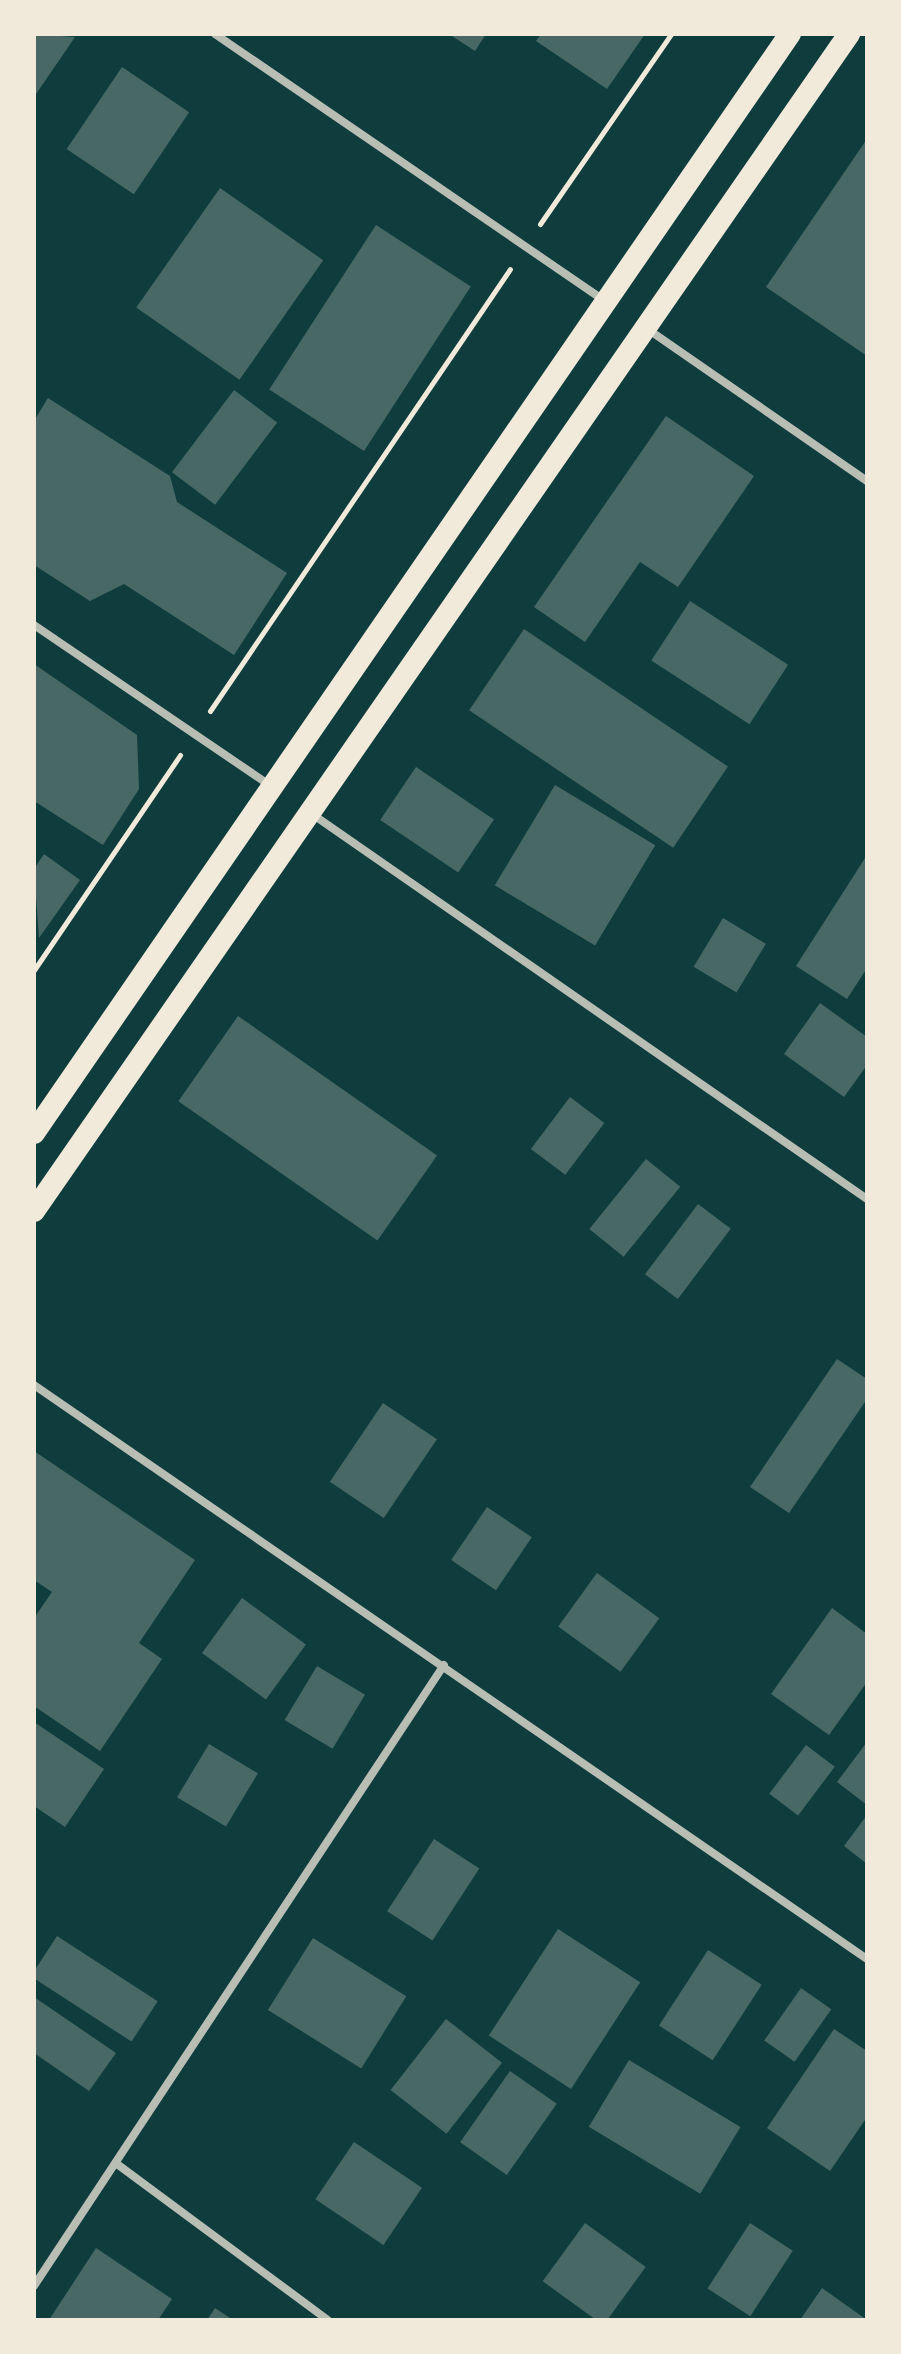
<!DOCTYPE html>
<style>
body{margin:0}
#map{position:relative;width:901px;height:2354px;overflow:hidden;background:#0f3d3e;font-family:"Source Sans 3",sans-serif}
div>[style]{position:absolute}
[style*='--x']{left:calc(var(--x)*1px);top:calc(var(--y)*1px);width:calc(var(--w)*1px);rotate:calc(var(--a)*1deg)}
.building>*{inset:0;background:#486865;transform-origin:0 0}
.path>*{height:5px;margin:-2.5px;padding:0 2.5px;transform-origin:2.5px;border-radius:2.5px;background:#f1e9da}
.minor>*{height:8px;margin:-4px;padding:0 4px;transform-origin:4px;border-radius:4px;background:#b8beb3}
.trunk>*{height:22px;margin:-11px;padding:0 11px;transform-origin:11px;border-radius:11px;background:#f1e9da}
span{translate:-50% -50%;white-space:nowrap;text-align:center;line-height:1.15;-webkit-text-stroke:7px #f1e9da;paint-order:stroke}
.frame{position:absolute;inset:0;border:36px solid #f1e9da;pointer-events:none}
</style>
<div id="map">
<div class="building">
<div style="clip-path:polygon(34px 34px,75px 37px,34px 97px)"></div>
<div style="clip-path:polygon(449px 34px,486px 34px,475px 51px)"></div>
<div style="clip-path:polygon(541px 34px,645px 34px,607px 89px,536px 41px)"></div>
<div style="left:122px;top:67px;width:81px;height:99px;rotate:34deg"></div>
<div style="clip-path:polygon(867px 139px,867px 356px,766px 287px)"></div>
<div style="left:220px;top:188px;width:126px;height:146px;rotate:35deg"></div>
<div style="left:376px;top:225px;width:113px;height:196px;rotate:33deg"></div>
<div style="left:234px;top:390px;width:54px;height:103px;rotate:37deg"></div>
<div style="clip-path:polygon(48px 398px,170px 476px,177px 502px,287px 573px,234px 655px,124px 584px,90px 601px,34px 565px,34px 421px)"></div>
<div style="clip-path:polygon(666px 416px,754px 476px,678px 587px,640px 562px,585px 642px,534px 607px)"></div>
<div style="left:690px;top:601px;width:117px;height:71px;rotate:33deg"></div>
<div style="left:524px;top:629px;width:246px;height:98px;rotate:34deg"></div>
<div style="clip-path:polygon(34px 664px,137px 735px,139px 789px,103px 845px,34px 801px)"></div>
<div style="left:416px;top:767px;width:94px;height:64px;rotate:34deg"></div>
<div style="left:555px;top:785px;width:117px;height:117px;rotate:31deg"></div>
<div style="clip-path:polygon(44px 854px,80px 880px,39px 938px,34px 869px)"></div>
<div style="clip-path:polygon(867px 855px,867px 968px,847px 999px,796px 966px)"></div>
<div style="left:723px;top:918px;width:50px;height:57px;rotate:31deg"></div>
<div style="clip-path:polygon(820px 1003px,867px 1037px,867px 1065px,844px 1097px,784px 1054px)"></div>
<div style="left:238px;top:1016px;width:243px;height:104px;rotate:35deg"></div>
<div style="left:570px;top:1097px;width:43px;height:65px;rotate:37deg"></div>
<div style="left:646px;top:1159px;width:44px;height:90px;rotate:39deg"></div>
<div style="left:698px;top:1204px;width:41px;height:88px;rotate:37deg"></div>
<div style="clip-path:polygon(837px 1359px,867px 1379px,867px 1399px,789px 1513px,750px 1487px)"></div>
<div style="left:383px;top:1403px;width:65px;height:95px;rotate:34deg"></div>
<div style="clip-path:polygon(34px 1451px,195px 1560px,139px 1643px,162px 1659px,100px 1751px,34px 1706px,34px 1618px,52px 1592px,34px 1580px)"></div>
<div style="left:487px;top:1507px;width:54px;height:64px;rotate:34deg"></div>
<div style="left:597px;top:1573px;width:77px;height:66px;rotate:36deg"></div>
<div style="left:242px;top:1598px;width:79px;height:68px;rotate:36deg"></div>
<div style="clip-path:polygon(832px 1608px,867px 1634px,867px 1682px,829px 1735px,771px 1694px)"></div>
<div style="left:317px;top:1666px;width:56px;height:63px;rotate:31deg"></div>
<div style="clip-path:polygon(34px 1722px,104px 1769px,65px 1827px,34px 1806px)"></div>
<div style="clip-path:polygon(867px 1742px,867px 1805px,837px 1782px)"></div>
<div style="left:209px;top:1744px;width:57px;height:62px;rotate:31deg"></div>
<div style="left:806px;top:1745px;width:36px;height:61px;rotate:37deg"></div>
<div style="clip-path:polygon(867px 1815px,867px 1864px,844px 1846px)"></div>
<div style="left:434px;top:1839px;width:54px;height:86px;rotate:33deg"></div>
<div style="left:558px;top:1929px;width:98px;height:127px;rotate:33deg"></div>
<div style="left:57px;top:1936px;width:120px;height:48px;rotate:33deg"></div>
<div style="left:313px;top:1938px;width:110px;height:85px;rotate:32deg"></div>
<div style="left:708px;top:1950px;width:64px;height:90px;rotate:33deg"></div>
<div style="left:801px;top:1988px;width:37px;height:64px;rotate:35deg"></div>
<div style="clip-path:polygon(34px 1997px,116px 2053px,89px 2091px,34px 2053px)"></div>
<div style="left:446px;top:2019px;width:71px;height:90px;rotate:38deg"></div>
<div style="clip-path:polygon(834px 2029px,867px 2051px,867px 2117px,830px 2171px,767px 2128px)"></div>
<div style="left:629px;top:2060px;width:130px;height:78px;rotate:31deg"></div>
<div style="left:510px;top:2071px;width:57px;height:87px;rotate:35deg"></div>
<div style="left:354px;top:2142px;width:82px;height:69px;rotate:34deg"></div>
<div style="left:585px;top:2223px;width:75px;height:72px;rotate:36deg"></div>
<div style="left:750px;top:2223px;width:51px;height:78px;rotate:33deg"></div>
<div style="clip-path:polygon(96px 2248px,172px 2299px,158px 2320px,49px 2320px)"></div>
<div style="clip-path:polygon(822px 2288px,867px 2320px,800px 2320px)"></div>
<div style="clip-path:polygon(215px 2308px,233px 2320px,207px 2320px)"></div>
</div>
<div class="path">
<div style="--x:540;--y:224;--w:231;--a:-55.4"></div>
<div style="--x:210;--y:711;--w:534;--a:-55.83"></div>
<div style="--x:34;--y:970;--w:260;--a:-55.8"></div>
</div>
<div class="minor">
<div style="--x:215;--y:34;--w:471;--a:34.4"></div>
<div style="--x:646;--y:328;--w:269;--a:34.7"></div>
<div style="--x:34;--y:625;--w:287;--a:34.2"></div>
<div style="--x:312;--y:814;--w:675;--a:34.75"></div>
<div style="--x:34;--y:1385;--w:1012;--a:34.57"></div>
<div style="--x:117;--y:2164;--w:262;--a:36.5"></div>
<div style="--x:34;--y:2286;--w:744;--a:-56.57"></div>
</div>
<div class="trunk">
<div style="--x:34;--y:1133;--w:1334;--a:-55.48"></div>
<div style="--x:34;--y:1211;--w:1432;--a:-55.3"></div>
</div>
<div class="frame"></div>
</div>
